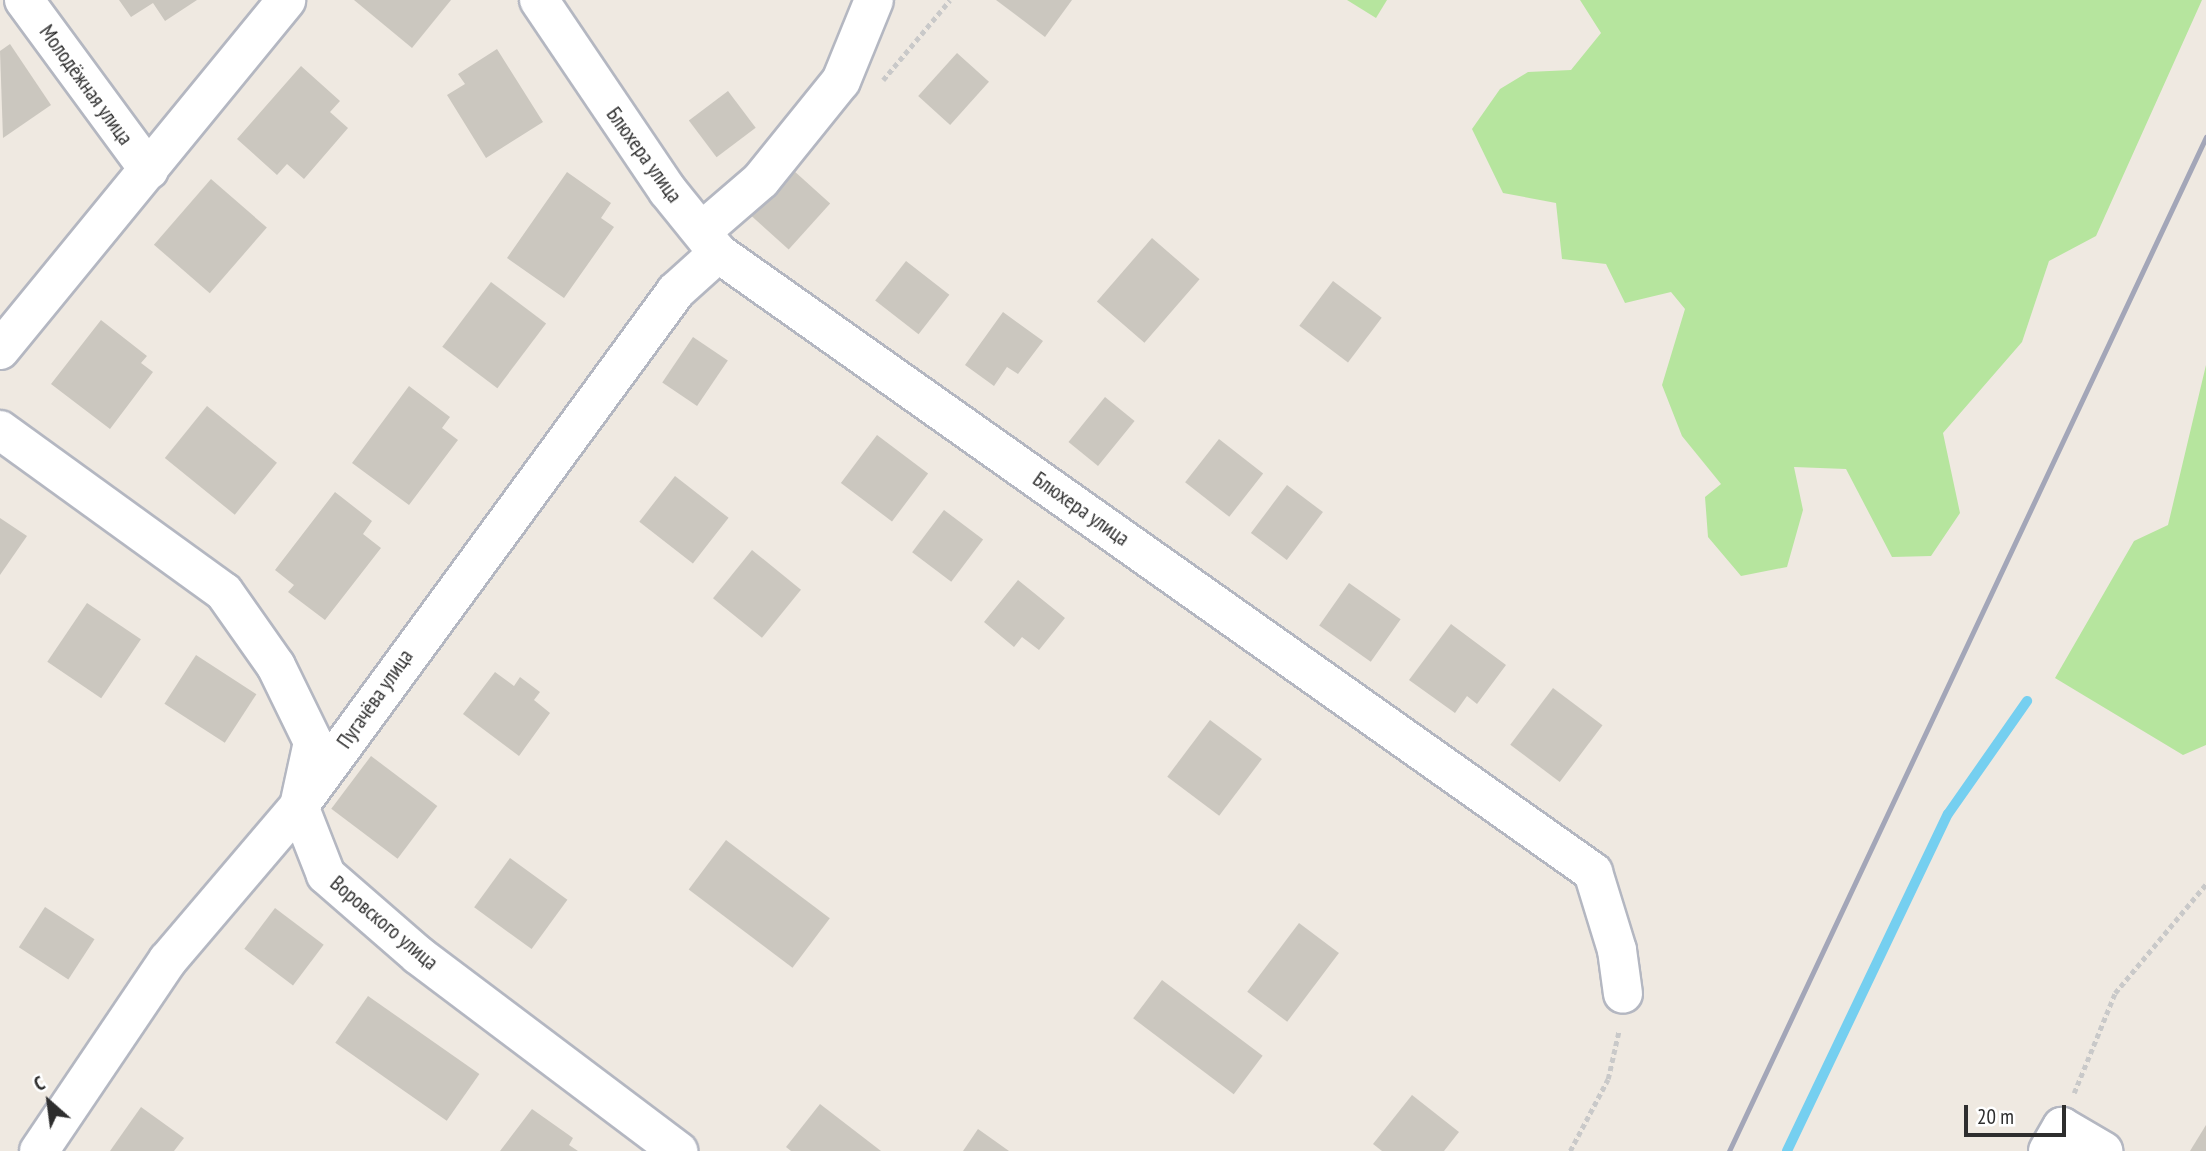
<!DOCTYPE html>
<meta charset="utf-8">
<style>
body{margin:0}
#map{position:relative;width:2206px;height:1151px;overflow:hidden;background:#efe9e1;font-family:"PT Sans Narrow",sans-serif}
div>[style]{position:absolute}
[style*='--x']{left:calc(var(--x)*1px);top:calc(var(--y)*1px);width:calc(var(--w)*1px);rotate:calc(var(--a)*1deg)}
.green>*{inset:0;background:#b6e59e}
.stream>*{height:10px;margin:-5px;padding:0 5px;transform-origin:5px;border-radius:5px;background:#75cff0}
.building>*{inset:0;background:#cbc7bf;transform-origin:0 0}
.path>*{height:4.5px;margin-top:-2.25px;transform-origin:0;background:repeating-linear-gradient(90deg,#c9c9c9 0 5px,transparent 0 8.5px)}
.roads{filter:drop-shadow(2px 0 #b4b7c1) drop-shadow(-2px 0 #b4b7c1) drop-shadow(0 2px #b4b7c1) drop-shadow(0 -2px #b4b7c1)}
.minor>*{height:38px;margin:-19px;padding:0 19px;transform-origin:19px;border-radius:19px;background:#fff}
.rail>*{height:5px;margin:-2.5px;padding:0 2.5px;transform-origin:2.5px;border-radius:2.5px;background:#a3a6b8}
span{translate:-50% -50%;white-space:nowrap;text-align:center;line-height:1.15;-webkit-text-stroke:6px #fff;paint-order:stroke}
.street-label{font-size:21px;color:#2e2e2e}
.north{position:absolute;left:14px;top:1067px;width:70px;height:70px;-webkit-text-stroke:5px #fff;paint-order:stroke;rotate:332deg;font-size:19px;font-weight:700;line-height:28px;text-align:center;color:#2e2e2e}
.north::after{content:'';display:block;margin:auto;width:24px;height:32px;background:#2e2e2e;clip-path:polygon(50% 0,100% 100%,50% 72%,0 100%)}
.scale{position:absolute;left:1964px;top:1105px;width:102px;height:32px;box-sizing:border-box;border:4px solid #2e2e2e;border-top:0;padding-left:9px;font-size:21px;line-height:24px;white-space:nowrap;color:#2e2e2e;-webkit-text-stroke:5px #fff;paint-order:stroke}
</style>
<div id="map">
<div class="green">
<div style="clip-path:polygon(1347px 0,1387px 0,1376px 18px)"></div>
<div style="clip-path:polygon(1580px 0,2202px 0,2096px 236px,2049px 261px,2022px 342px,1943px 433px,1960px 513px,1931px 556px,1892px 557px,1846px 469px,1794px 467px,1803px 510px,1787px 567px,1741px 576px,1708px 537px,1705px 497px,1721px 484px,1682px 436px,1662px 385px,1685px 309px,1671px 292px,1625px 303px,1606px 264px,1562px 259px,1556px 203px,1503px 193px,1472px 129px,1500px 89px,1528px 72px,1571px 70px,1601px 33px)"></div>
<div style="clip-path:polygon(2206px 365px,2206px 745px,2183px 755px,2055px 678px,2134px 541px,2168px 525px)"></div>
</div>
<div class="stream">
<div style="--x:1787;--y:1151;--w:373;--a:-64.5"></div>
<div style="--x:1948;--y:814;--w:138;--a:-55"></div>
</div>
<div class="building">
<div style="clip-path:polygon(119px 0,197px 0,165px 21px,153px 3px,131px 17px)"></div>
<div style="clip-path:polygon(354px 0,451px 0,412px 48px)"></div>
<div style="clip-path:polygon(996px 0,1072px 0,1045px 37px)"></div>
<div style="clip-path:polygon(10px 44px,51px 105px,3px 138px,0 51px)"></div>
<div style="clip-path:polygon(497px 49px,543px 122px,486px 158px,447px 95px,465px 84px,458px 74px)"></div>
<div style="left:957px;top:53px;width:43px;height:58px;rotate:42deg"></div>
<div style="clip-path:polygon(301px 66px,340px 101px,330px 112px,348px 128px,304px 179px,287px 164px,277px 175px,237px 139px)"></div>
<div style="left:728px;top:91px;width:46px;height:49px;rotate:53deg"></div>
<div style="left:793px;top:170px;width:50px;height:62px;rotate:42deg"></div>
<div style="clip-path:polygon(567px 172px,611px 203px,601px 218px,614px 227px,564px 298px,507px 258px)"></div>
<div style="left:211px;top:179px;width:74px;height:87px;rotate:41deg"></div>
<div style="left:1152px;top:238px;width:63px;height:84px;rotate:41deg"></div>
<div style="left:906px;top:261px;width:55px;height:50px;rotate:38deg"></div>
<div style="left:1333px;top:281px;width:61px;height:56px;rotate:37deg"></div>
<div style="left:491px;top:282px;width:69px;height:81px;rotate:37deg"></div>
<div style="clip-path:polygon(1003px 312px,1043px 341px,1018px 374px,1007px 367px,994px 386px,965px 365px)"></div>
<div style="clip-path:polygon(101px 320px,147px 356px,141px 363px,153px 372px,110px 429px,51px 384px)"></div>
<div style="left:693px;top:337px;width:42px;height:55px;rotate:34deg"></div>
<div style="clip-path:polygon(409px 386px,450px 417px,442px 428px,458px 440px,409px 505px,352px 463px)"></div>
<div style="left:1105px;top:397px;width:38px;height:58px;rotate:39deg"></div>
<div style="left:207px;top:406px;width:90px;height:67px;rotate:39deg"></div>
<div style="left:877px;top:435px;width:64px;height:60px;rotate:37deg"></div>
<div style="left:1219px;top:439px;width:56px;height:55px;rotate:38deg"></div>
<div style="left:675px;top:476px;width:68px;height:58px;rotate:38deg"></div>
<div style="left:1287px;top:485px;width:45px;height:60px;rotate:37deg"></div>
<div style="clip-path:polygon(335px 492px,372px 521px,363px 534px,381px 548px,325px 620px,288px 592px,294px 585px,275px 570px)"></div>
<div style="left:944px;top:510px;width:49px;height:53px;rotate:37deg"></div>
<div style="clip-path:polygon(0 518px,27px 536px,0 575px)"></div>
<div style="left:752px;top:550px;width:63px;height:62px;rotate:39deg"></div>
<div style="clip-path:polygon(1018px 580px,1065px 618px,1039px 650px,1022px 637px,1014px 647px,984px 622px)"></div>
<div style="left:1349px;top:583px;width:63px;height:52px;rotate:35deg"></div>
<div style="left:87px;top:603px;width:65px;height:71px;rotate:34deg"></div>
<div style="clip-path:polygon(1451px 624px,1506px 665px,1477px 704px,1467px 696px,1455px 713px,1409px 680px)"></div>
<div style="left:196px;top:655px;width:72px;height:58px;rotate:33deg"></div>
<div style="clip-path:polygon(495px 672px,514px 686px,520px 677px,540px 692px,534px 700px,550px 713px,519px 756px,463px 714px)"></div>
<div style="left:1553px;top:688px;width:62px;height:71px;rotate:37deg"></div>
<div style="left:1210px;top:720px;width:65px;height:71px;rotate:37deg"></div>
<div style="left:371px;top:756px;width:83px;height:66px;rotate:37deg"></div>
<div style="left:726px;top:840px;width:130px;height:62px;rotate:37deg"></div>
<div style="left:510px;top:858px;width:71px;height:61px;rotate:36deg"></div>
<div style="left:45px;top:907px;width:59px;height:48px;rotate:33deg"></div>
<div style="left:275px;top:908px;width:61px;height:51px;rotate:37deg"></div>
<div style="left:1299px;top:923px;width:50px;height:86px;rotate:37deg"></div>
<div style="left:1162px;top:980px;width:126px;height:48px;rotate:37deg"></div>
<div style="left:368px;top:996px;width:136px;height:57px;rotate:35deg"></div>
<div style="clip-path:polygon(1412px 1095px,1459px 1132px,1444px 1151px,1382px 1151px,1373px 1144px)"></div>
<div style="clip-path:polygon(820px 1104px,881px 1151px,791px 1151px,786px 1147px)"></div>
<div style="clip-path:polygon(141px 1107px,184px 1138px,174px 1151px,110px 1151px)"></div>
<div style="clip-path:polygon(532px 1109px,573px 1138px,569px 1145px,578px 1151px,500px 1151px)"></div>
<div style="clip-path:polygon(2206px 1125px,2206px 1151px,2190px 1151px)"></div>
<div style="clip-path:polygon(978px 1129px,1009px 1151px,963px 1151px)"></div>
</div>
<div class="path">
<div style="--x:883;--y:80;--w:104;--a:-50.1"></div>
<div style="--x:2074;--y:1093;--w:108;--a:-67.7"></div>
<div style="--x:2115;--y:993;--w:142;--a:-50.1"></div>
<div style="--x:1570;--y:1151;--w:81;--a:-62.2"></div>
<div style="--x:1608;--y:1079;--w:50;--a:-77.3"></div>
</div>
<div class="roads">
<div class="minor">
<div style="--x:24;--y:0;--w:211;--a:53.7"></div>
<div style="--x:539;--y:0;--w:230;--a:56"></div>
<div style="--x:668;--y:191;--w:80;--a:51.1"></div>
<div style="--x:718;--y:253;--w:1072;--a:35.28"></div>
<div style="--x:1593;--y:872;--w:82;--a:72.9"></div>
<div style="--x:1617;--y:950;--w:44;--a:82.2"></div>
<div style="--x:702;--y:231;--w:78;--a:-40.8"></div>
<div style="--x:761;--y:180;--w:127;--a:-51.1"></div>
<div style="--x:841;--y:81;--w:87;--a:-67.8"></div>
<div style="--x:0;--y:350;--w:452;--a:-50.7"></div>
<div style="--x:0;--y:430;--w:276;--a:35.9"></div>
<div style="--x:224;--y:592;--w:90;--a:54.9"></div>
<div style="--x:276;--y:666;--w:85;--a:64"></div>
<div style="--x:313;--y:742;--w:66;--a:102.3"></div>
<div style="--x:299;--y:806;--w:74;--a:68.6"></div>
<div style="--x:326;--y:875;--w:122;--a:41"></div>
<div style="--x:418;--y:955;--w:326;--a:37"></div>
<div style="--x:39;--y:1151;--w:230;--a:-56"></div>
<div style="--x:168;--y:960;--w:202;--a:-49.6"></div>
<div style="--x:299;--y:806;--w:638;--a:-53.79"></div>
<div style="--x:676;--y:291;--w:57;--a:-42.1"></div>
<div style="--x:2048;--y:1151;--w:28;--a:-60"></div>
<div style="--x:2062;--y:1127;--w:48;--a:30.3"></div>
</div>
</div>
<div class="rail">
<div style="--x:1729;--y:1151;--w:1121;--a:-64.81"></div>
</div>
<div class="street-label">
<span style="left:86px;top:85px;rotate:54deg">Молодёжная улица</span>
<span style="left:644px;top:155px;rotate:54deg">Блюхера улица</span>
<span style="left:1081px;top:509px;rotate:35deg">Блюхера улица</span>
<span style="left:375px;top:699px;rotate:-55deg">Пугачёва улица</span>
<span style="left:384px;top:923px;rotate:40deg">Воровского улица</span>
</div>
<div class="north">С</div>
<div class="scale">20 m</div>
</div>
